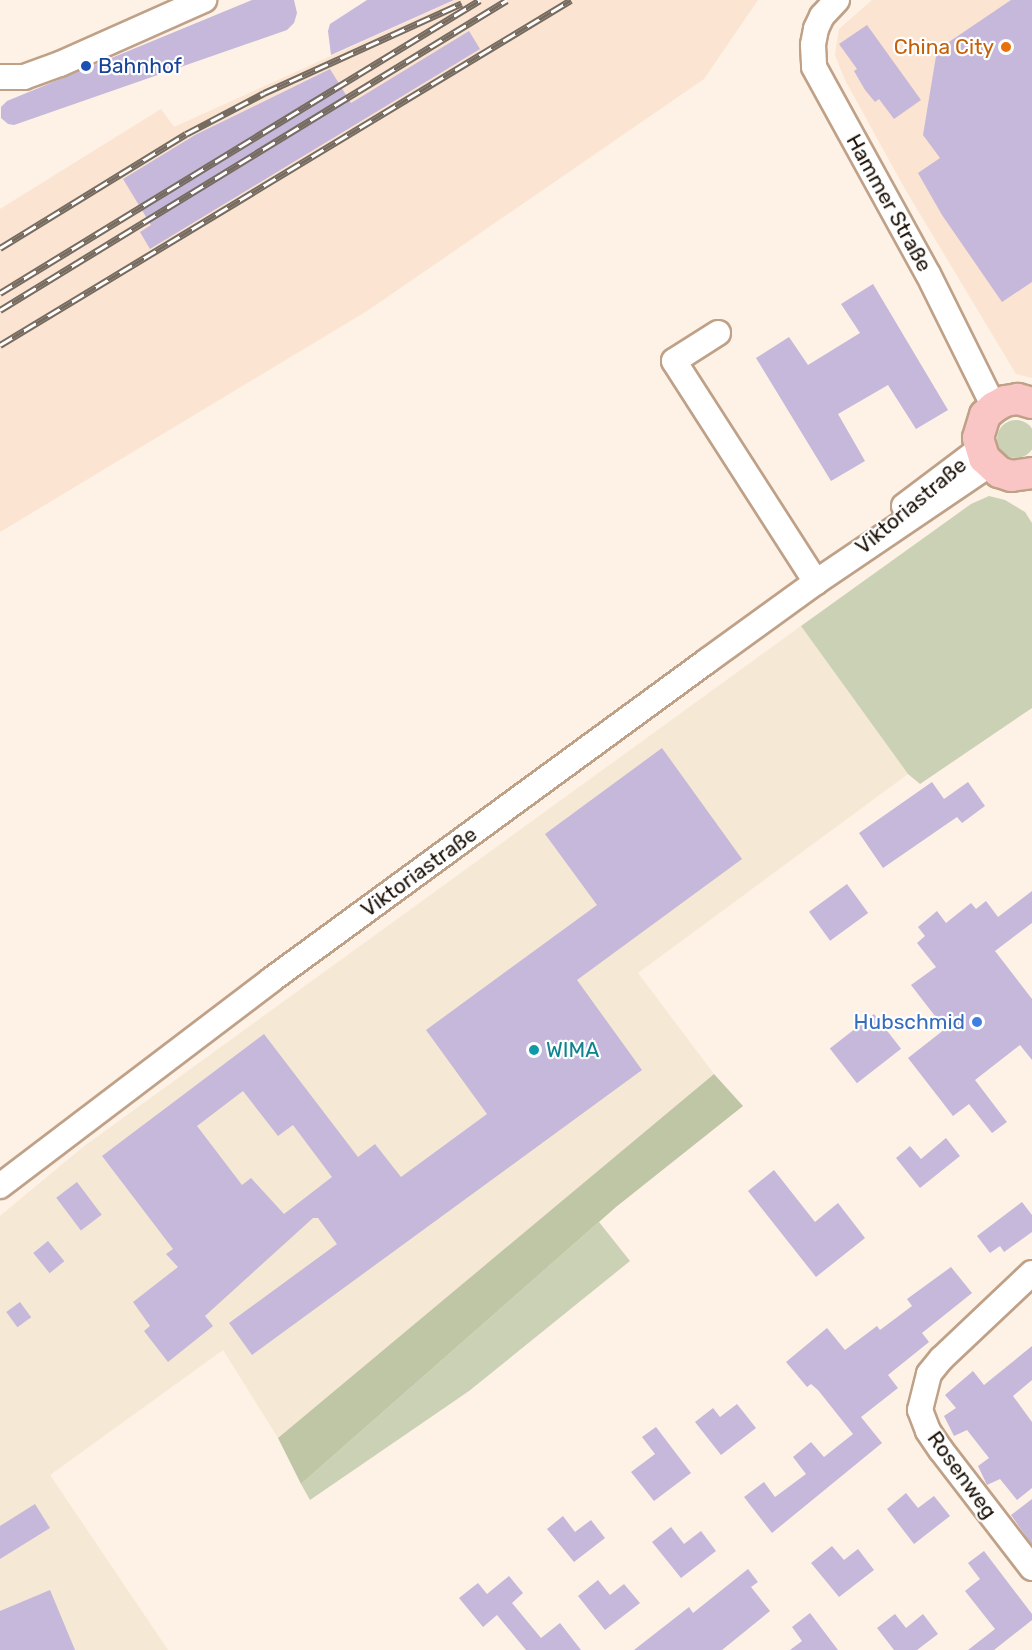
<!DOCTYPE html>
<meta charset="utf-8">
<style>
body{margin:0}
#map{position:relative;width:1032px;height:1650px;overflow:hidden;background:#fef1e6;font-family:Rubik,sans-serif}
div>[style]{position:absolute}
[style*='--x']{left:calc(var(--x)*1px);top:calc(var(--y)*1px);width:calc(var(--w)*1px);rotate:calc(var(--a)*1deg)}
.built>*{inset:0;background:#fbe4d1}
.industrial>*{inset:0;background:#f5e8d4}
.green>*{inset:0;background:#cad1b4}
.round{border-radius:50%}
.forest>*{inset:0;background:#bec6a5}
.building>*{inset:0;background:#c6b8da;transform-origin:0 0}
.roads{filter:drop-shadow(2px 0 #bfa188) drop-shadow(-2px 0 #bfa188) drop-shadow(0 2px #bfa188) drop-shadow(0 -2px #bfa188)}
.minor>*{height:24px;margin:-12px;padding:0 12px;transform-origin:12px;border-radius:12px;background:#fff}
.major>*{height:30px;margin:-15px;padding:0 15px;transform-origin:15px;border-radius:15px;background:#fac6c5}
.rail>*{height:7px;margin-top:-3.5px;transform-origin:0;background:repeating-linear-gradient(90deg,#fff 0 14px,#766b60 0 28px);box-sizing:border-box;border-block:2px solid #766b60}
.dots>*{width:16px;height:16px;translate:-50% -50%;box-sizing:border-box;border:3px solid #fff;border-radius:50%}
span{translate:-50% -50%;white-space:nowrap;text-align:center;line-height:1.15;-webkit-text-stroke:4.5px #fff;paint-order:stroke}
.food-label{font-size:21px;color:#c56008}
.right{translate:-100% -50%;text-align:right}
.transit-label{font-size:21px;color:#164399}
.left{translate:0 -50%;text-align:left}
.street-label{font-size:21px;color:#1c1208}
.shop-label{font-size:21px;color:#366cbe}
.culture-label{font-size:21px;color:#0d838f}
</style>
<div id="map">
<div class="built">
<div style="clip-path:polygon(455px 0,758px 0,704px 79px,367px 311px,0 532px,0 209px,161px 109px,174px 127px)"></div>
<div style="clip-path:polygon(872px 0,1032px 0,1032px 378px,1016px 374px,905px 189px,845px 80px,835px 55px,839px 29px)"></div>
</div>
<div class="industrial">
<div style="clip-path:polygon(801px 626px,908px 774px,638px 973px,714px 1074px,278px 1438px,223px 1350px,50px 1475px,168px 1650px,0 1650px,0 1216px,83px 1147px)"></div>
</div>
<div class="green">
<div class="round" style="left:997px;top:420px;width:38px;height:38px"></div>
<div style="clip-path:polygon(989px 496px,1005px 500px,1025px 512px,1032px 523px,1032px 708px,920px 784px,908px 774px,801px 626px,971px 504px)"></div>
<div style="clip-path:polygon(599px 1222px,630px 1261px,469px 1391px,310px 1500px,301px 1484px)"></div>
</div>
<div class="forest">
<div style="clip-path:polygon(714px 1074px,743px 1106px,616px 1207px,301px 1484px,278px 1438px)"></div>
</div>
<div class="building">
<div style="clip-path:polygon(252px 0,294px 0,297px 13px,294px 23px,287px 30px,14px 125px,8px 124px,1px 118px,1px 107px,7px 101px)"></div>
<div style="clip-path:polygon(367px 0,454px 0,331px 55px,328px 31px,330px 24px)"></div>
<div style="clip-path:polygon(1011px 0,1032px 0,1032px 282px,1002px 302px,942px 215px,918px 173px,940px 158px,923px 135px,937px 50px)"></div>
<div style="clip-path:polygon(867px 25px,921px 100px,894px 119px,879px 99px,875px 102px,865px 90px,854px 71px,857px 69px,839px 44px)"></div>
<div style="clip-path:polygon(469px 31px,480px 49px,150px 249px,140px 232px,151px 225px,123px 179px,195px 135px,330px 69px,351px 103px)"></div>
<div style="clip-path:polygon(873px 284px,948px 410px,916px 429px,888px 385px,838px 414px,865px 461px,831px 481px,756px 358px,789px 337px,808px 365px,860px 333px,841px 304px)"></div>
<div style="clip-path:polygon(evenodd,662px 748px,742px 859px,577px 980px,642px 1070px,252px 1355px,229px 1323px,337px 1244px,318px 1218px,313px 1218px,205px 1316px,213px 1326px,168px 1362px,144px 1331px,150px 1326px,133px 1302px,178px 1267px,166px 1254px,173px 1249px,102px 1156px,264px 1034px,358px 1157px,375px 1144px,401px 1177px,487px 1114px,426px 1030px,597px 905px,545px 834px,662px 748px,243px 1091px,278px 1136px,293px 1125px,332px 1177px,284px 1214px,251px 1178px,242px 1185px,197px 1126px,243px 1091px)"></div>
<div style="clip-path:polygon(932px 782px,944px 799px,968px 782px,985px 806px,962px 823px,957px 817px,883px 868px,859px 833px)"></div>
<div style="left:847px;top:884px;width:36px;height:47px;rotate:54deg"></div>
<div style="clip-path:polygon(1032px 891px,1032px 923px,995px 951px,1032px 999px,1032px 1060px,1020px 1045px,975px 1080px,1007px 1122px,992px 1133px,969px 1104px,953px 1116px,908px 1058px,945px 1029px,911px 985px,936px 967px,917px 943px,925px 936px,918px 927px,937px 911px,946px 923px,971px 903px,976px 909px,986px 901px,998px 917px)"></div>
<div style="left:874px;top:1014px;width:44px;height:56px;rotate:52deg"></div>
<div style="clip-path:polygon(946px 1138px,960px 1156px,920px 1188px,896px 1158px,910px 1146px,921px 1159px)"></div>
<div style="clip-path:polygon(774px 1170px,815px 1222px,838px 1203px,865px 1238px,816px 1277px,748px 1191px)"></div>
<div style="left:77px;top:1182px;width:41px;height:26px;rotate:53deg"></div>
<div style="clip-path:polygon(1022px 1202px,1032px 1215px,1032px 1232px,1004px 1252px,1000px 1246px,990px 1253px,977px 1236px)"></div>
<div style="left:48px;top:1241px;width:26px;height:19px;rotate:51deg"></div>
<div style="clip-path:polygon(951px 1267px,972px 1293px,922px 1333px,929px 1342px,888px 1375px,898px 1388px,861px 1417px,882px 1443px,772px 1533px,744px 1497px,764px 1482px,775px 1497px,806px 1474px,793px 1457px,811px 1442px,824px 1457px,853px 1434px,818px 1390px,811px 1384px,807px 1387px,786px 1362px,827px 1328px,845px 1350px,877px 1326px,880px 1330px,912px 1306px,907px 1299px)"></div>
<div style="left:20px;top:1302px;width:19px;height:17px;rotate:54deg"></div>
<div style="clip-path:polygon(1032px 1346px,1032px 1380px,1013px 1396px,1032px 1422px,1032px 1488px,1017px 1500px,1000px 1479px,987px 1485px,978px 1466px,989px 1458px,967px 1430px,954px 1436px,944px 1416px,956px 1408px,945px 1395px,973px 1371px,984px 1385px)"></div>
<div style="clip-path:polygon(737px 1404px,756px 1428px,721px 1455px,695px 1422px,713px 1408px,720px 1417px)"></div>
<div style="clip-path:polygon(656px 1427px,691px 1473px,654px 1501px,631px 1472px,655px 1454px,642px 1437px)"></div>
<div style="clip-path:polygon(906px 1493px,918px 1508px,934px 1496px,950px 1516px,914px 1544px,887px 1509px)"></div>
<div style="clip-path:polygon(1032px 1499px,1032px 1545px,1011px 1515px)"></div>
<div style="clip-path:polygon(35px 1504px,50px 1528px,0 1559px,0 1526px)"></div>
<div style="clip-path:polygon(563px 1516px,575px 1532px,591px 1520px,605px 1538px,574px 1562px,547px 1529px)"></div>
<div style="clip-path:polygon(671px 1527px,684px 1544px,701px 1531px,716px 1551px,681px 1578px,652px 1542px)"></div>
<div style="clip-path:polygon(832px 1546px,844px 1560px,858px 1549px,874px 1570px,839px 1597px,811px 1563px)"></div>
<div style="clip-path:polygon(984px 1551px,1032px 1614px,1032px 1620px,994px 1650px,968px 1650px,995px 1629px,965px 1591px,980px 1579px,968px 1563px)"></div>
<div style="clip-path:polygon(748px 1569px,758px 1582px,751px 1587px,770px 1611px,722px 1650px,634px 1650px,689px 1607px,693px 1613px)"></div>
<div style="clip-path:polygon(509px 1576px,523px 1593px,512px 1603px,541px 1638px,560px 1623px,581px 1650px,526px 1650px,497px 1615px,483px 1627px,459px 1598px,478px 1583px,487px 1594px)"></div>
<div style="clip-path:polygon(598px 1580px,610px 1595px,624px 1584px,640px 1603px,605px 1630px,578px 1596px)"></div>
<div style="clip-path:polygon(50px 1590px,75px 1650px,0 1650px,0 1611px)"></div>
<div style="clip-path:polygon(810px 1613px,838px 1650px,790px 1650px,802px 1641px,792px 1627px)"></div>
<div style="clip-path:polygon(895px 1614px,906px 1628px,923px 1614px,938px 1634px,917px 1650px,894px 1650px,877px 1628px)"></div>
</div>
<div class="roads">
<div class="minor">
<div style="--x:837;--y:0;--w:22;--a:133"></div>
<div style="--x:822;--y:16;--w:14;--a:115"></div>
<div style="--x:816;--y:29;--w:16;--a:101"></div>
<div style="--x:813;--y:45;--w:22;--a:87"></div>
<div style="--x:814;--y:67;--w:236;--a:61.2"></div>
<div style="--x:928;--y:274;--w:148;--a:63.6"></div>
<div style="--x:0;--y:77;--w:24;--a:0"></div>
<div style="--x:24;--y:77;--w:38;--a:-20"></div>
<div style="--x:60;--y:64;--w:158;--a:-24"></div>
<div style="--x:718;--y:333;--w:52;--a:147.5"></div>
<div style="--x:674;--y:361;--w:263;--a:57.3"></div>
<div style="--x:904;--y:506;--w:95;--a:-36.9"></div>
<div style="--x:0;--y:1186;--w:340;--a:-37.2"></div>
<div style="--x:271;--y:980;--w:540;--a:-36.19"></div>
<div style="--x:707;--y:661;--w:135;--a:-35.9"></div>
<div style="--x:816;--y:582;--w:209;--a:-34.1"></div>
<div style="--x:1032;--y:1273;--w:125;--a:136.6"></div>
<div style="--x:941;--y:1359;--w:19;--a:129"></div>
<div style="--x:929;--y:1374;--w:37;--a:104"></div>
<div style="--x:920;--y:1410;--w:22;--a:69"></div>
<div style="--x:928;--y:1431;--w:23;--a:56"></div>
<div style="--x:941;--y:1450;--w:149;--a:52.4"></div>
</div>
<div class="major">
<div style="--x:1032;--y:403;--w:15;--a:-164"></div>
<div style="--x:1018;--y:399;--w:13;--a:171"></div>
<div style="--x:1005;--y:401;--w:13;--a:151"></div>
<div style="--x:994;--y:407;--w:12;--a:138"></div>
<div style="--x:985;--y:415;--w:24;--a:107"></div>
<div style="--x:978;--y:438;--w:21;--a:73"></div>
<div style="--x:984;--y:458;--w:21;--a:43"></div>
<div style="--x:999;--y:472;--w:13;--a:18"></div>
<div style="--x:1011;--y:476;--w:21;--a:-8"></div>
</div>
</div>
<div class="rail">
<div style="--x:0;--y:248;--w:218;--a:-31.5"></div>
<div style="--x:186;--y:134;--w:88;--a:-27.7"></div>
<div style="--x:264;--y:93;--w:217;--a:-24.4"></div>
<div style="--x:0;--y:293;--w:562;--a:-31.4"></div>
<div style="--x:0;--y:310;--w:594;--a:-31.44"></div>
<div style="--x:0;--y:345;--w:667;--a:-31.14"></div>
</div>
<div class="dots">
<div style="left:1006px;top:47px;background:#e8710a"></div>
<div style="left:86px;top:66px;background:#1a4fb4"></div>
<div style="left:977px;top:1022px;background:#3f7fe0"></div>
<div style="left:534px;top:1050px;background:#0f9aa8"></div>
</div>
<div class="food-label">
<span class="right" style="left:994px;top:47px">China City</span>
</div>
<div class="transit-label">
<span class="left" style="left:98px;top:66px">Bahnhof</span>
</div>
<div class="street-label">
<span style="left:889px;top:203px;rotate:61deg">Hammer Straße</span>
<span style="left:911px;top:506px;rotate:-40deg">Viktoriastraße</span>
<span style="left:419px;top:872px;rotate:-36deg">Viktoriastraße</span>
<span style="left:962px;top:1475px;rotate:54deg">Rosenweg</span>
</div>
<div class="shop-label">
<span class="right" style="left:965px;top:1022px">Hubschmid</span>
</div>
<div class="culture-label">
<span class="left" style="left:546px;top:1050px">WIMA</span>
</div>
</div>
